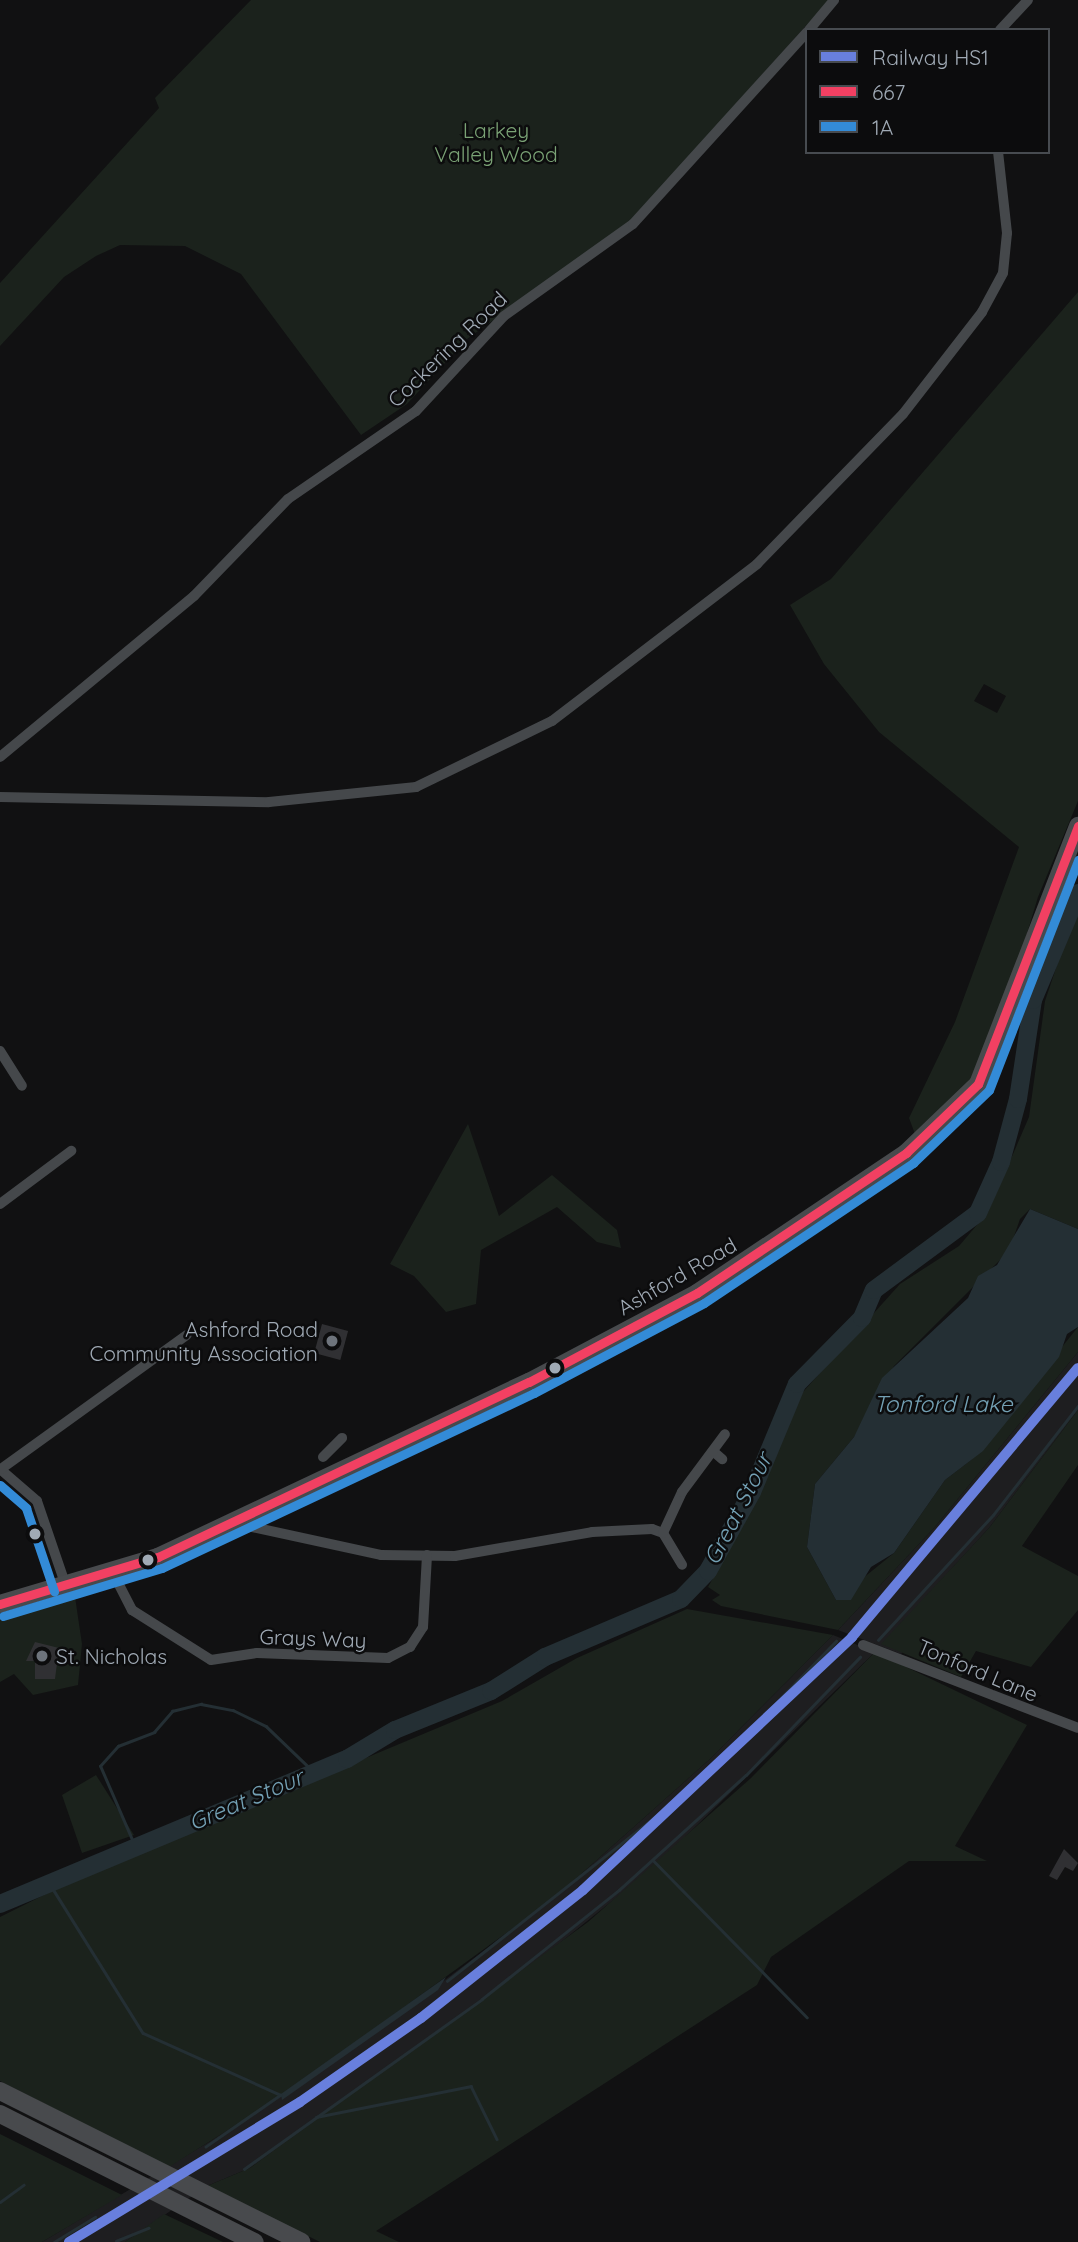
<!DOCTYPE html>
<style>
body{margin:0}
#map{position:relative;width:1078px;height:2242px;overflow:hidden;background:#111112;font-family:Quicksand,sans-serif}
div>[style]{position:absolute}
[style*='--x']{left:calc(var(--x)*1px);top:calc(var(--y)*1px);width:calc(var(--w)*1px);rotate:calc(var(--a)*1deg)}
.built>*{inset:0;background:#1e1e20}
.green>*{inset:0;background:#1b221c}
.water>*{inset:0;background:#242f34}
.stream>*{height:2.5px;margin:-1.25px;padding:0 1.25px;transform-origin:1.25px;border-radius:1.25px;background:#242f34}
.river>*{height:18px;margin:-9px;padding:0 9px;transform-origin:9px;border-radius:9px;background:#242f34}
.building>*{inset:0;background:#303033;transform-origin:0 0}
.street>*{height:10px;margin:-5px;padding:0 5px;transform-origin:5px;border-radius:5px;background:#45484b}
.highway>*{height:18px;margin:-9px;padding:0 9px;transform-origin:9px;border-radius:9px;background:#484a4d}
.bus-1>*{height:9px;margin:-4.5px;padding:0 4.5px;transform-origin:4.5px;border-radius:4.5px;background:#f24062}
.bus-2>*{height:9px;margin:-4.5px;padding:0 4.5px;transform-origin:4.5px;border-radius:4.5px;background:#338bd7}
.rail-1>*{height:10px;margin:-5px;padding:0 5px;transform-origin:5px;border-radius:5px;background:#687fdd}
.dots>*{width:19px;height:19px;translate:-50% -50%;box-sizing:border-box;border:4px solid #0c0c0d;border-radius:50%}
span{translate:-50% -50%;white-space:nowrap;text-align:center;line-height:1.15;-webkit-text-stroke:5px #0c0c0d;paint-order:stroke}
.park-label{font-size:21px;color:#7aa275}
.street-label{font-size:21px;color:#a0aab5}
.poi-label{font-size:21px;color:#a0aab5}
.right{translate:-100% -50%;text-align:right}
.left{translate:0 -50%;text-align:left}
.water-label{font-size:23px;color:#73a0b4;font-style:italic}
.legend{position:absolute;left:805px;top:28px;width:245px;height:126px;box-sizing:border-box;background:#0c0c0d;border:2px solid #474b50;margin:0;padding:9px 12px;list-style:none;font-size:21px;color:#a0aab5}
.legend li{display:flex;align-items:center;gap:14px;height:35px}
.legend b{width:35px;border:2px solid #474b50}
</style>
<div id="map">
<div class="built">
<div style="clip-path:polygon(1078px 1352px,1078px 1410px,989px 1528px,913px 1611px,924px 1626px,901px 1654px,838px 1630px,934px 1528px)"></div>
<div style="clip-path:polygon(833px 1635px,875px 1652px,652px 1869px,485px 2003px,250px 2168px,207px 2186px,125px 2242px,42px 2242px,209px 2142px,402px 2012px,553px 1899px,710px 1759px)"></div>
</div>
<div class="green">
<div style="clip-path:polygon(251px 0,829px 0,630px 222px,467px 339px,407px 404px,361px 435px,241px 274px,185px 246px,120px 245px,96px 256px,64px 277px,0 346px,0 283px,159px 108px,155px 98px)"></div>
<div style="clip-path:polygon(evenodd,1078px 292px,1078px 801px,1038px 897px,1000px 1023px,972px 1079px,915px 1134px,909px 1118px,955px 1022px,1019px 847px,879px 732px,824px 664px,790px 605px,831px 579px,1078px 292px,984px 684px,1006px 696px,997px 713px,974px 701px,984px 684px)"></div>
<div style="clip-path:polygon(1078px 902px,1078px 1229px,1030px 1209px,1020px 1219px,1009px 1251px,894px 1366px,854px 1437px,815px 1484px,807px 1547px,836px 1600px,894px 1553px,945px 1480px,971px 1460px,1078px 1327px,1078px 1352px,934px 1528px,838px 1630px,721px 1606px,712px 1600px,720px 1595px,708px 1587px,744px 1524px,803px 1392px,900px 1284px,959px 1246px,988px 1212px,1029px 1117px,1045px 1001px)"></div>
<div style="clip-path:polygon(468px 1124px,499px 1216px,552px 1175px,617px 1230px,621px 1248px,597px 1242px,557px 1207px,481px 1250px,476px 1304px,446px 1312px,414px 1276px,390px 1264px)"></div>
<div style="clip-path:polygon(1078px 1410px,1078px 1465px,1022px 1546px,1078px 1576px,1078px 1610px,1031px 1667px,976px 1651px,961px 1677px,881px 1644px,989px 1528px)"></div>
<div style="clip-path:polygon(75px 1597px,82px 1644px,78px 1685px,33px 1695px,14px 1674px,0 1682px,0 1617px)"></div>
<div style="clip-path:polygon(687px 1609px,833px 1635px,710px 1759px,553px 1899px,280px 2097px,169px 2167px,0 2081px,0 1917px,72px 1881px,502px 1701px,577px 1658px)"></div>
<div style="clip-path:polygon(875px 1652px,1027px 1725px,955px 1846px,987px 1861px,909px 1861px,771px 1957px,757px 1985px,376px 2231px,399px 2242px,320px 2242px,207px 2186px,250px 2168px,588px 1922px,751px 1778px)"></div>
<div style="clip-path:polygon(96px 1775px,134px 1835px,82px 1853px,62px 1795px)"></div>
<div style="clip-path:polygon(0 2134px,122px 2195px,42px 2242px,0 2242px)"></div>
<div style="clip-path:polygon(164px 2214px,223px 2242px,125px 2242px)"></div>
</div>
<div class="water">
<div style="clip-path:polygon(1030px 1209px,1078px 1229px,1078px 1327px,1067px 1334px,1059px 1357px,983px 1451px,945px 1480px,894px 1553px,871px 1567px,851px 1600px,836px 1600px,807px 1547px,815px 1484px,854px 1437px,882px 1378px,968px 1298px,978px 1276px,997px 1265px)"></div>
<div style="clip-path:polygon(446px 1977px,438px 1990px,282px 2100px,281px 2094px)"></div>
</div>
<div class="stream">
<div style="--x:878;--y:1640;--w:170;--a:-47.4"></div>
<div style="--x:993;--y:1515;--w:138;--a:-52.1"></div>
<div style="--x:136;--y:1849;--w:90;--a:-113.4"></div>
<div style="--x:100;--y:1766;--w:27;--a:-48"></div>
<div style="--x:118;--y:1746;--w:39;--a:-21"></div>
<div style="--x:154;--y:1732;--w:28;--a:-49"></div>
<div style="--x:172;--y:1711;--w:30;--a:-14"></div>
<div style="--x:201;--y:1704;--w:33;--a:11"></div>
<div style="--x:233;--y:1710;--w:37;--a:26"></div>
<div style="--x:266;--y:1726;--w:68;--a:43.8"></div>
<div style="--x:653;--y:1860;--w:220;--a:45.6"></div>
<div style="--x:48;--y:1881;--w:179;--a:58"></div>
<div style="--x:143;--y:2033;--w:151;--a:24.2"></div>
<div style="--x:281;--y:2095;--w:91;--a:145.3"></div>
<div style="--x:447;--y:1981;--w:320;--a:-38.3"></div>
<div style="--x:698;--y:1783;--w:198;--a:-45.8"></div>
<div style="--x:316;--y:2117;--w:158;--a:-11.3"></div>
<div style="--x:471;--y:2086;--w:59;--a:63.9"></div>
<div style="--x:244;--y:2169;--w:292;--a:-35.5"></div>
<div style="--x:482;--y:1999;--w:175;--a:-38.5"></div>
<div style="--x:619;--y:1890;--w:171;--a:-42.2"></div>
<div style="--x:746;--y:1775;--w:164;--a:-46"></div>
<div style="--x:0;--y:2202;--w:29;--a:-36"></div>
<div style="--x:116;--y:2241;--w:35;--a:-22"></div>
<div style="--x:54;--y:2242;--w:48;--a:-31.4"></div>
</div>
<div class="river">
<div style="--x:0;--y:1904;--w:376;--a:-22.7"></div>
<div style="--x:347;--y:1759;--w:56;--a:-31.1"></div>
<div style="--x:395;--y:1730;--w:104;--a:-22.1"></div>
<div style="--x:491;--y:1691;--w:64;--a:-32.2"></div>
<div style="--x:545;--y:1657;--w:148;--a:-23.1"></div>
<div style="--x:681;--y:1599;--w:39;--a:-46"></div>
<div style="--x:708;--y:1571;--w:90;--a:-60.9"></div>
<div style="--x:752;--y:1492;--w:117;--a:-67.4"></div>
<div style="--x:797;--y:1384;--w:93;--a:-45.4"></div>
<div style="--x:862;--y:1318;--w:30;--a:-67"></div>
<div style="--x:874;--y:1290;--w:129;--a:-36.5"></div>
<div style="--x:978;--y:1213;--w:56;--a:-65.7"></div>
<div style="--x:1001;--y:1162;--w:65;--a:-74.9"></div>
<div style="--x:1018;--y:1099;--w:100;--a:-81.4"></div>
<div style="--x:1033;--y:1000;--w:116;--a:-67.2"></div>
</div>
<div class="building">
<div style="left:322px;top:1324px;width:27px;height:30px;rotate:15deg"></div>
<div style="clip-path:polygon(35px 1642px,59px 1648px,55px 1679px,35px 1679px,35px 1661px,26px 1661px)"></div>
<div style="clip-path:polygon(1064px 1849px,1078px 1863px,1073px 1871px,1065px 1867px,1057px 1880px,1049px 1876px)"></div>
</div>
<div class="street">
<div style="--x:809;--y:30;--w:39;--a:-50"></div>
<div style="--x:1000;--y:30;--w:41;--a:-47"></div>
<div style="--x:0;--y:757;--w:252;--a:-39.7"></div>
<div style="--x:194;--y:596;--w:135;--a:-45.9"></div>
<div style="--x:288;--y:499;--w:155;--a:-34.5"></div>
<div style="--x:416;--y:411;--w:129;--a:-47.2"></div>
<div style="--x:504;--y:316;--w:158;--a:-35.5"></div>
<div style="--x:633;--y:224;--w:259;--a:-47.8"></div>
<div style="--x:0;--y:797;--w:269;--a:1.1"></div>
<div style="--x:269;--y:802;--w:148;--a:-5.8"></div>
<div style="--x:416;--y:787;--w:151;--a:-25.9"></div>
<div style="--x:552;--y:721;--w:258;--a:-37.4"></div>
<div style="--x:757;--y:564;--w:209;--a:-45.8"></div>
<div style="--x:903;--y:414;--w:129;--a:-52.2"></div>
<div style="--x:982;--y:312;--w:44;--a:-61.7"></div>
<div style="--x:1003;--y:273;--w:40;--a:-84.3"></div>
<div style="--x:1007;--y:233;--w:81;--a:-96.3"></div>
<div style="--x:0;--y:1051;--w:41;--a:57.8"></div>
<div style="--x:0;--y:1204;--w:89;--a:-36.7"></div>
<div style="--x:714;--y:1452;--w:11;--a:41"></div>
<div style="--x:323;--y:1457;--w:27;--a:-45"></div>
<div style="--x:0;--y:1469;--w:49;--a:40.9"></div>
<div style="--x:37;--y:1501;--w:90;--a:71.2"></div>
<div style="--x:1;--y:1469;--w:229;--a:-35.8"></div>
<div style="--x:234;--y:1523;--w:150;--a:12.3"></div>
<div style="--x:381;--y:1555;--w:74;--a:0.8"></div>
<div style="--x:455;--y:1556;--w:139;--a:-9.9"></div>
<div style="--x:592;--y:1532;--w:60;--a:-2.9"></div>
<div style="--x:652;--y:1529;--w:12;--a:20"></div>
<div style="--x:663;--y:1533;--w:37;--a:59"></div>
<div style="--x:663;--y:1533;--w:45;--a:-65.1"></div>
<div style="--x:682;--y:1492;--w:72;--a:-53.4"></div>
<div style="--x:113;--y:1573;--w:42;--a:62.8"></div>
<div style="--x:132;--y:1610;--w:93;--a:32.3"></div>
<div style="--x:211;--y:1660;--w:47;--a:-8.7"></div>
<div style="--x:257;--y:1653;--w:131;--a:2.2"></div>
<div style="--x:388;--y:1658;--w:25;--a:-27"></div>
<div style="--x:410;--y:1647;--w:24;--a:-57"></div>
<div style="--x:423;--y:1627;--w:72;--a:-86.8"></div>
<div style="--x:863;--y:1645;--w:230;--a:21.1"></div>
</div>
<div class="highway">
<div style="--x:0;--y:1604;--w:165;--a:-16.6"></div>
<div style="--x:158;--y:1557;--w:410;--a:-25.3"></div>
<div style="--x:529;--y:1382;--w:190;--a:-27.9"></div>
<div style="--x:697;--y:1293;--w:252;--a:-33.8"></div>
<div style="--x:906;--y:1153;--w:100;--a:-43.8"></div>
<div style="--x:978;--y:1084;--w:277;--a:-68.8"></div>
<div style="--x:0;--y:2091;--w:337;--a:26.6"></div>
<div style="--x:0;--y:2114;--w:285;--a:26.7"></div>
</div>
<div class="bus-1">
<div style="--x:0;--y:1604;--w:165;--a:-16.6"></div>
<div style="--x:158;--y:1557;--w:410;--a:-25.3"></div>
<div style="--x:529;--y:1382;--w:190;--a:-27.9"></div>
<div style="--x:697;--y:1293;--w:252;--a:-33.8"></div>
<div style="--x:906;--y:1153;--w:100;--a:-43.8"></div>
<div style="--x:978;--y:1084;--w:277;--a:-68.8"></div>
</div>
<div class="bus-2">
<div style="--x:0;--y:1485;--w:35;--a:41"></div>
<div style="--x:26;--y:1508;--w:88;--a:71.4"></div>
<div style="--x:3;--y:1616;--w:166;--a:-16.8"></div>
<div style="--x:162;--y:1568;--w:411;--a:-25.2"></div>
<div style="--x:534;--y:1393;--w:192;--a:-27.9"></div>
<div style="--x:704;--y:1303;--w:252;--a:-33.8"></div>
<div style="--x:913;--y:1163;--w:105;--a:-43.8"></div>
<div style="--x:989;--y:1090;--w:247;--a:-68.8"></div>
</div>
<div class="rail-1">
<div style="--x:69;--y:2242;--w:270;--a:-31.2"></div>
<div style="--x:300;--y:2102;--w:147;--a:-34.8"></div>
<div style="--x:421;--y:2018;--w:206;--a:-38.3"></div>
<div style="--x:583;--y:1890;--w:369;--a:-43.2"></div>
<div style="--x:852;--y:1637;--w:351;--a:-50"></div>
</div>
<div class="dots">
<div style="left:332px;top:1341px;background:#6e747c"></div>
<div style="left:555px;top:1368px;background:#a0aab5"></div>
<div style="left:35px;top:1534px;background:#a0aab5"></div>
<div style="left:148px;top:1560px;background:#a0aab5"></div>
<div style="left:42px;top:1656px;background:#6e747c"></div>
</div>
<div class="park-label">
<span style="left:496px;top:142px">Larkey<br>Valley Wood</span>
</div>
<div class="street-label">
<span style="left:447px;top:349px;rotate:-44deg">Cockering Road</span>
<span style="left:677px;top:1276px;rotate:-30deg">Ashford Road</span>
<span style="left:313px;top:1638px;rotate:2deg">Grays Way</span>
<span style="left:978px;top:1670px;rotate:23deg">Tonford Lane</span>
</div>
<div class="poi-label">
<span class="right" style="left:318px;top:1341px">Ashford Road<br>Community Association</span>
<span class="left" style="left:56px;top:1656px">St. Nicholas</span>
</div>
<div class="water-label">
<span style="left:943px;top:1404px">Tonford Lake</span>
<span style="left:738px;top:1509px;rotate:-63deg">Great Stour</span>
<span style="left:246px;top:1800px;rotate:-23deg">Great Stour</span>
</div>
<ul class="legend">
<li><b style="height:9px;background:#687fdd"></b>Railway HS1</li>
<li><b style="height:9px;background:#f24062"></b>667</li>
<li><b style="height:9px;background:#338bd7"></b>1A</li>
</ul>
</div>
